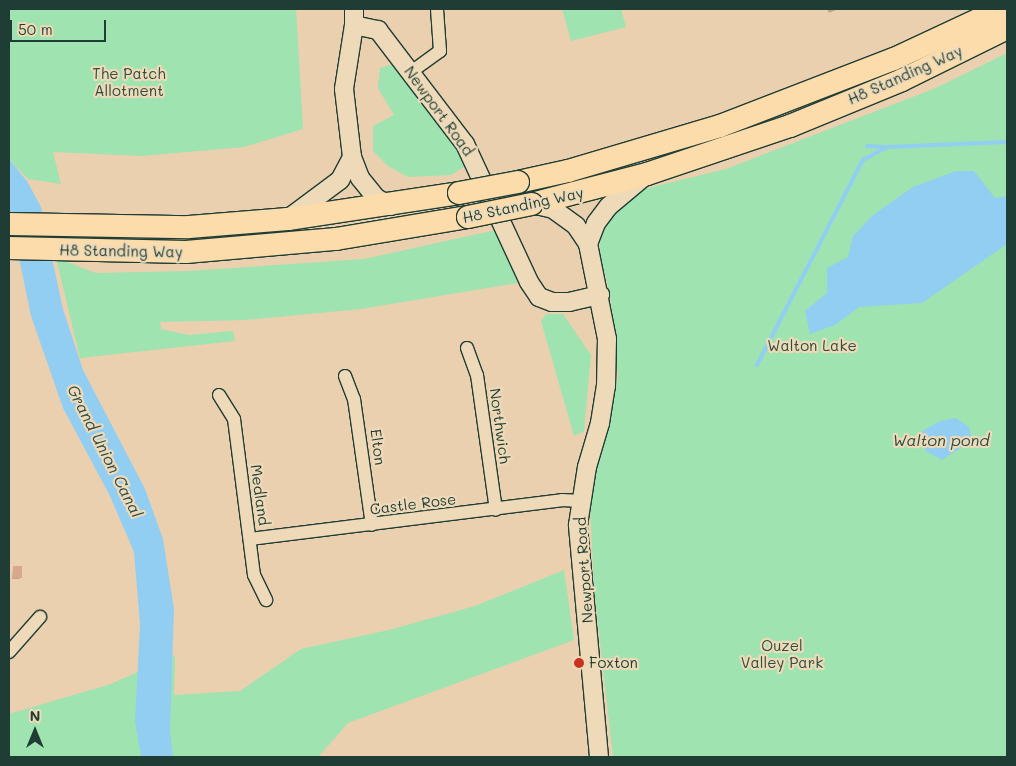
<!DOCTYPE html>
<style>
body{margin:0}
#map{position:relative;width:1016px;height:766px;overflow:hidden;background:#ead0af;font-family:Mali,sans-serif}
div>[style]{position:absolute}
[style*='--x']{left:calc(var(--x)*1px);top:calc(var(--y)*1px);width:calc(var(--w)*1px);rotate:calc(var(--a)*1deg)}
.green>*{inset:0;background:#9ee3b0}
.water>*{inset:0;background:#92cef2}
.shadow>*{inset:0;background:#0003}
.stream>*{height:4px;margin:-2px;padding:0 2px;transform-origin:2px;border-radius:2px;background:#92cef2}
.building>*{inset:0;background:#d9a78c;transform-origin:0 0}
.roads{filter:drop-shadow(1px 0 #1f3d34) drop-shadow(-1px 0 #1f3d34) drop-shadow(0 1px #1f3d34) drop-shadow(0 -1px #1f3d34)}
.street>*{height:12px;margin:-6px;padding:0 6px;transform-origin:6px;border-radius:6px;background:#eedab8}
.secondary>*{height:18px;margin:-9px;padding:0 9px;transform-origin:9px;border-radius:9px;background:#eedab8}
.highway>*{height:22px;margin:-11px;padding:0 11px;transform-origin:11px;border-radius:11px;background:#fddcac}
.bridges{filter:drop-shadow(1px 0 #1f3d34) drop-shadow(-1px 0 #1f3d34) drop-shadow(0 1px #1f3d34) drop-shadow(0 -1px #1f3d34)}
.highway-bridge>*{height:22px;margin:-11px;padding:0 11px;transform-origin:11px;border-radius:11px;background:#fddcac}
.dots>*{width:14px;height:14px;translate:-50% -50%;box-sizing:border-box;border:2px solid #eedab8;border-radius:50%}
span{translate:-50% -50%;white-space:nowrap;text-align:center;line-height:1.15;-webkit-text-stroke:4.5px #eedab8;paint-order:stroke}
.park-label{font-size:15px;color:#2c4e40}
.street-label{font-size:15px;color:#1f3d34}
.poi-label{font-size:15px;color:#1f3d34}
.left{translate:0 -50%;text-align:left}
.water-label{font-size:16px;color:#2a4c47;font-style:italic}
.frame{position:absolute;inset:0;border:10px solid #1f3d34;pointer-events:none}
.north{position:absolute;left:10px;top:706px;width:50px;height:50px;-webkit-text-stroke:4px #eedab8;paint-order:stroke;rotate:0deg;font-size:14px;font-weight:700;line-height:20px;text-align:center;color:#1f3d34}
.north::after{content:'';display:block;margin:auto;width:18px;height:22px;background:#1f3d34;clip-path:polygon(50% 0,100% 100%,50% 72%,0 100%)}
.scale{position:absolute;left:10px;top:20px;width:96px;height:22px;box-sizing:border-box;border:2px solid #1f3d34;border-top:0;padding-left:6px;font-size:15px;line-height:18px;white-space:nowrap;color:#1f3d34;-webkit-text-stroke:4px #eedab8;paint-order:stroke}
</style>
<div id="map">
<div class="green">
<div style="clip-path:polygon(9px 9px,296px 9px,303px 129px,244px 147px,142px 156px,53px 152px,61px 184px,28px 179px,9px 159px)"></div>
<div style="clip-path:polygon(562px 9px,621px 9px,626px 27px,571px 41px)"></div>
<div style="clip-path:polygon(1007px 53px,1007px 757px,613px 757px,594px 588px,590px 504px,593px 477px,618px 376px,610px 293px,600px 256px,600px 241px,609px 216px,640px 190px,726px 169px,936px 88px)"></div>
<div style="clip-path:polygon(393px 64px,458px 145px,467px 165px,451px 175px,408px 177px,388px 166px,373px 151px,373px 126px,394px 115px,378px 88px,380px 68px)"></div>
<div style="clip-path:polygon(496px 230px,518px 283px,361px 309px,245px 320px,160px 322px,161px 329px,189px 335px,233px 331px,235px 341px,80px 358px,56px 258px,96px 273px,189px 271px,364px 259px)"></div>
<div style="clip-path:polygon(546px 314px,563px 314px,591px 355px,584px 431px,574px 436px,541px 321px)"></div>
<div style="clip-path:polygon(564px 570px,574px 640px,348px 723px,318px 757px,9px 757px,9px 714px,111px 684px,175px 655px,174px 695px,240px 691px,301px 649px,389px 630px,475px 606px)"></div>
</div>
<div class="water">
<div style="clip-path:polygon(9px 159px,27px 181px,41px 207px,63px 309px,83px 370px,145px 489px,163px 539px,174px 609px,170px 731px,173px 757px,141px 757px,135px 721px,140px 624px,134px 552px,110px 496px,63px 408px,31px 316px,9px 209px)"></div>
<div style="clip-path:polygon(956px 171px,974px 171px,995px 198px,1007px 196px,1007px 244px,922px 303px,859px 307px,835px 325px,810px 334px,805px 311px,827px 293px,827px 268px,848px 257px,853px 236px,873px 215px,913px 187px)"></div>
<div style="clip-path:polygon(956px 418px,969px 427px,971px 436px,968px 443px,942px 460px,926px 451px,917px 434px,940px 421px)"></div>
</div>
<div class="shadow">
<div style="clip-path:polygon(827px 9px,838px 9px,829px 13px)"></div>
<div style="clip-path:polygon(13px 568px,21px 577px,19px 579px,12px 579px)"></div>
</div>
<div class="stream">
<div style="--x:867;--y:146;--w:18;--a:3"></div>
<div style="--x:757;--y:365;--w:231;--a:-62.7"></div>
<div style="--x:863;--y:160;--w:27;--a:-28"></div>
<div style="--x:887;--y:147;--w:120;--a:-2.4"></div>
</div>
<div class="building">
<div style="left:13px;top:566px;width:9px;height:12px"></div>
</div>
<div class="roads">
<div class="street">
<div style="--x:411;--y:72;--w:36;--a:-36"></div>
<div style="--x:440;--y:51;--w:42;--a:-94.1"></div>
<div style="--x:467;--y:348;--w:29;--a:70"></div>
<div style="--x:477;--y:375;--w:136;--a:82"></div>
<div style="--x:345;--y:376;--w:25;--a:69"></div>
<div style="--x:354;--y:399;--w:127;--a:81.9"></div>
<div style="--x:219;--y:395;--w:28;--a:58"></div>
<div style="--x:234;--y:419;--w:157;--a:82.7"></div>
<div style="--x:254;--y:575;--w:28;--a:64"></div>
<div style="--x:250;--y:539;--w:314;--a:-7.1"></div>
<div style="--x:562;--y:500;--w:19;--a:3"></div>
<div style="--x:9;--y:652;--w:47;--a:-48.5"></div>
</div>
<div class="secondary">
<div style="--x:354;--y:9;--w:16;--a:90"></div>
<div style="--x:354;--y:25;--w:65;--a:98.9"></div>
<div style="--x:344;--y:89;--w:68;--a:83.3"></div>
<div style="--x:352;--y:157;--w:22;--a:69"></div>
<div style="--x:360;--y:178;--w:26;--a:51"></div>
<div style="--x:376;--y:198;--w:17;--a:28"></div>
<div style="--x:354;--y:25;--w:25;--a:12"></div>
<div style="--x:378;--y:30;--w:143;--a:52.7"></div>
<div style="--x:465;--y:144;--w:152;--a:65.1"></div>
<div style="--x:529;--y:282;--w:18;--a:56"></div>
<div style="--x:539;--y:297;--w:14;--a:21"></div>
<div style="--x:552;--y:302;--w:17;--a:0"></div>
<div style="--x:569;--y:302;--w:32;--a:-13"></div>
<div style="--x:532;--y:204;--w:22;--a:13"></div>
<div style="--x:553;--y:209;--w:29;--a:36"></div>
<div style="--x:576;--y:226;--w:22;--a:56"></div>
<div style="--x:289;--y:218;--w:64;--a:-36.7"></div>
<div style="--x:340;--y:180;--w:26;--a:-62"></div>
<div style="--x:599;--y:757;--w:233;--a:-95.2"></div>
<div style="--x:578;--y:525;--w:59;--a:-81.2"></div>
<div style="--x:587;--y:467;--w:46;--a:-73.5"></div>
<div style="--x:600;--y:423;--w:37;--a:-81"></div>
<div style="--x:606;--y:386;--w:47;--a:-88.8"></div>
<div style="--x:607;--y:339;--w:97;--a:-101.3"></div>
<div style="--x:588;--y:244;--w:22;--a:-69"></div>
<div style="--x:596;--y:223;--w:21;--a:-53"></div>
<div style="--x:609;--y:206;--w:47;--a:-39.8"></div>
</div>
<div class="highway">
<div style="--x:518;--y:182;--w:51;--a:-12.4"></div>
<div style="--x:568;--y:171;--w:159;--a:-16.5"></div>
<div style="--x:720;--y:126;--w:186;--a:-21.1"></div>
<div style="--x:894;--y:59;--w:118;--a:-25"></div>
<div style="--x:532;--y:204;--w:119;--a:-14.6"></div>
<div style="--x:647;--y:174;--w:151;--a:-18.6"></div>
<div style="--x:790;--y:126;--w:121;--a:-22.3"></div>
<div style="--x:902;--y:80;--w:117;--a:-26.3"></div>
<div style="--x:9;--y:224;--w:180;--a:1"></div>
<div style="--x:189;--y:227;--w:99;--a:-4.6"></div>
<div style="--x:288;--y:219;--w:173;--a:-8.6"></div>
<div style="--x:9;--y:248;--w:177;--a:1.3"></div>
<div style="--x:186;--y:252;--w:151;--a:-5"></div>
<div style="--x:336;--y:239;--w:134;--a:-9.5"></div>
</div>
</div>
<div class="bridges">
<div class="highway-bridge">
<div style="--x:459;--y:193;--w:60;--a:-10.6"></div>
<div style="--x:468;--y:217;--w:65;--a:-11.5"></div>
</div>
</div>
<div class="dots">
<div style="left:579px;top:663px;background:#c8321e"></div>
</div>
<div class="park-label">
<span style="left:129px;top:82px">The Patch<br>Allotment</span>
<span style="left:812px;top:346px">Walton Lake</span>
<span style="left:782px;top:654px">Ouzel<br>Valley Park</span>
</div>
<div class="street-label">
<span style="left:905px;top:75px;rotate:-24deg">H8 Standing Way</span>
<span style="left:439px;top:111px;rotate:54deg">Newport Road</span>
<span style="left:523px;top:205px;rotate:-12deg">H8 Standing Way</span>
<span style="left:121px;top:251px;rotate:1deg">H8 Standing Way</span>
<span style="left:500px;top:426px;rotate:82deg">Northwich</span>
<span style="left:378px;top:447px;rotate:82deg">Elton</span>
<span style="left:260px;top:495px;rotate:82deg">Medland</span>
<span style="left:413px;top:504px;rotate:-7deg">Castle Rose</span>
<span style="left:584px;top:570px;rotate:-94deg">Newport Road</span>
</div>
<div class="poi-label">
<span class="left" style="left:589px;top:663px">Foxton</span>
</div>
<div class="water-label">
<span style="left:941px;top:440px">Walton pond</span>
<span style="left:105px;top:451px;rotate:63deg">Grand Union Canal</span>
</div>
<div class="frame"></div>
<div class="north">N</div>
<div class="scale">50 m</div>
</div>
